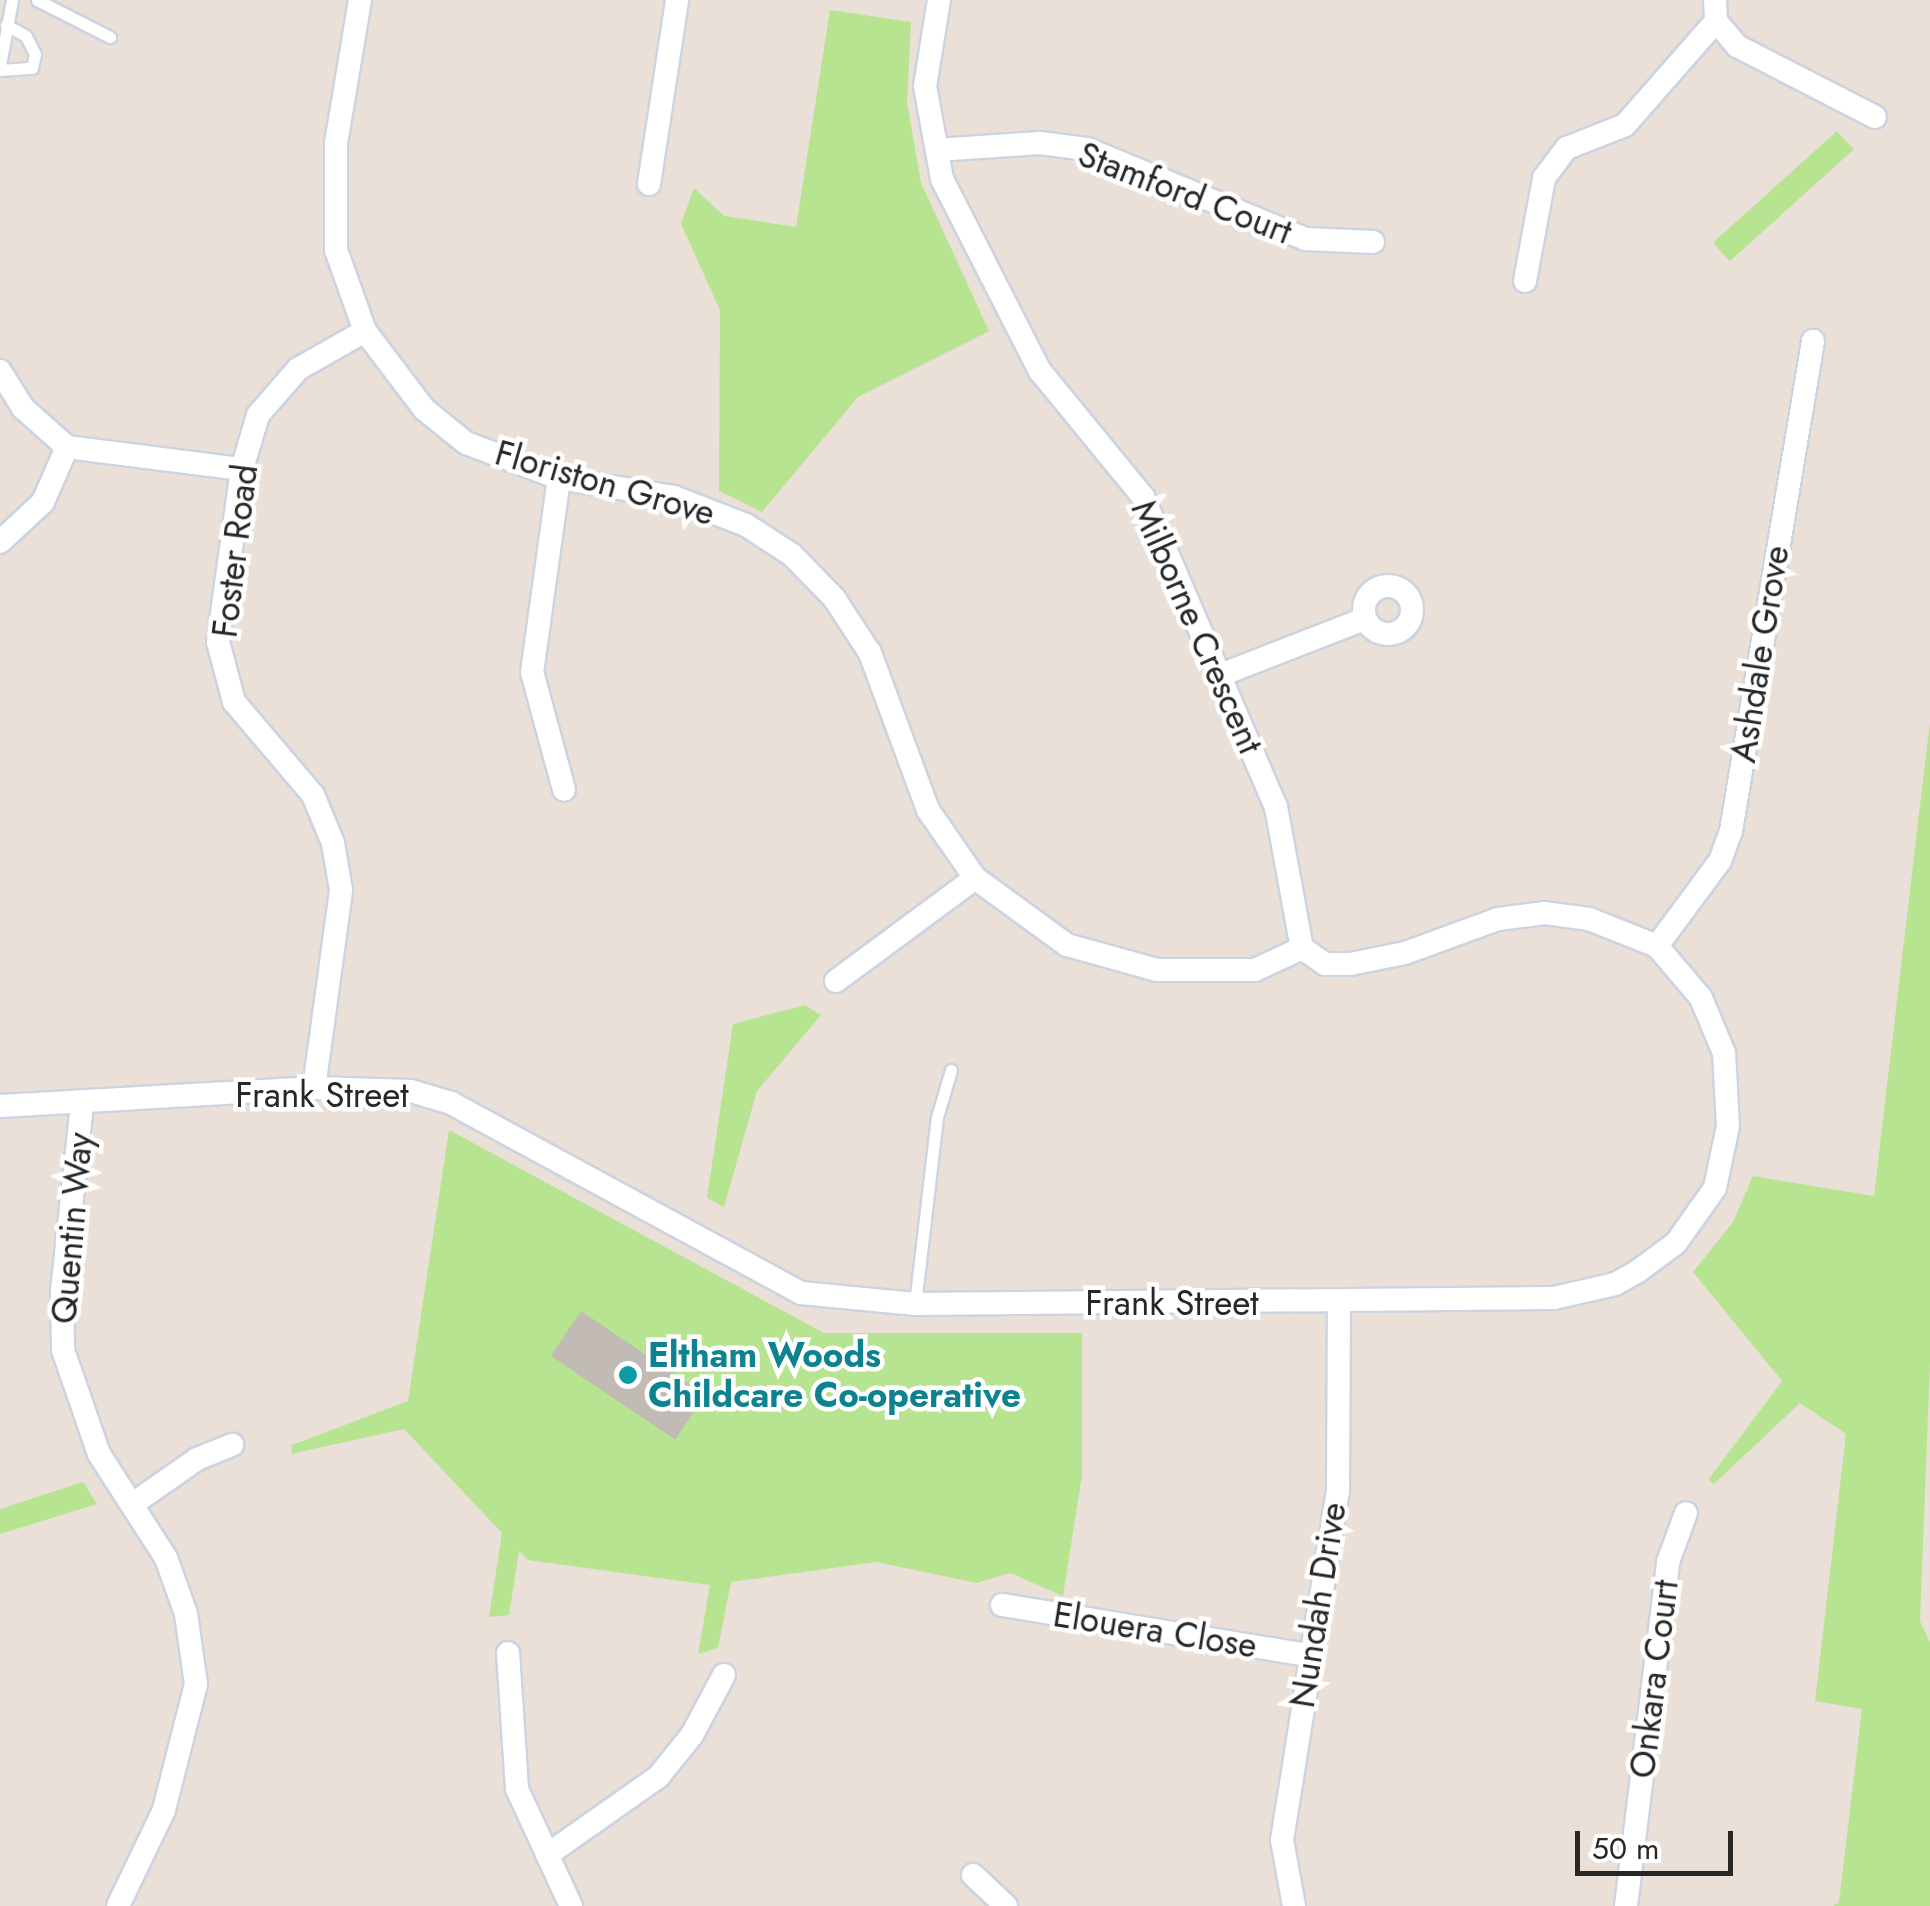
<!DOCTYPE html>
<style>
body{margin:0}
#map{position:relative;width:1930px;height:1906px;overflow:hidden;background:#eae0d7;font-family:Jost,sans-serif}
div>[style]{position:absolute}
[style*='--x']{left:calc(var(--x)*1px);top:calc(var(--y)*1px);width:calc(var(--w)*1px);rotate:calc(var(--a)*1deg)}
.green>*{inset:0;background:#b7e490;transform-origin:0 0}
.building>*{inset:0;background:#c2bab4;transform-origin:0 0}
.roads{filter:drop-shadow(2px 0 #ccd3e1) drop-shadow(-2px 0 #ccd3e1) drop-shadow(0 2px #ccd3e1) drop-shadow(0 -2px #ccd3e1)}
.service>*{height:11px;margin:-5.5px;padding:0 5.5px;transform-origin:5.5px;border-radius:5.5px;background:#fff}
.minor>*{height:22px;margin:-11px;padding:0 11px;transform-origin:11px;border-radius:11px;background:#fff}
.minor>.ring{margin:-11px;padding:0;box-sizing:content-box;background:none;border:22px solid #fff;border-radius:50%}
.dots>*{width:28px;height:28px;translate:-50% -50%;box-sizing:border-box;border:5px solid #fff;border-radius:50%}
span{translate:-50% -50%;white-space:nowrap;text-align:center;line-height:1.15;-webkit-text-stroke:9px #fff;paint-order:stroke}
.street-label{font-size:35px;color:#272727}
.culture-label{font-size:35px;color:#0d838f;font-weight:700}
.left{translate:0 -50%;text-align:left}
.scale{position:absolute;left:1575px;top:1831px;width:158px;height:45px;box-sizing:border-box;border:5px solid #272727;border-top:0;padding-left:12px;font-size:30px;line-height:35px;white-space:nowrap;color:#272727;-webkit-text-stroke:8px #fff;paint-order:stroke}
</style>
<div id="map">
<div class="green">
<div style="clip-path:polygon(830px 10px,911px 22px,907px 102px,921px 183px,989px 331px,858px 397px,762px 512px,719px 491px,720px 310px,681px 224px,694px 188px,724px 216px,796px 227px)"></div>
<div style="left:1837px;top:131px;width:25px;height:167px;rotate:48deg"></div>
<div style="clip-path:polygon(1930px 721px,1930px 1362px,1920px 1621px,1930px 1642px,1930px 1906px,1833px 1906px,1839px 1902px,1862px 1709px,1815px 1701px,1846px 1434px,1800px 1403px,1714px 1484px,1708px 1480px,1782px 1381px,1693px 1272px,1733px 1222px,1753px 1176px,1874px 1196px)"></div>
<div style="clip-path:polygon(805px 1005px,821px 1015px,757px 1091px,724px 1207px,707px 1198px,733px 1024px)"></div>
<div style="clip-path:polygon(449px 1130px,824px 1333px,1082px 1333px,1082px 1475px,1063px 1596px,1010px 1573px,977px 1583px,876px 1562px,731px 1582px,718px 1648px,698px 1654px,710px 1585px,528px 1560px,519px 1551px,509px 1615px,489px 1617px,502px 1533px,404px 1429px,291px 1454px,292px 1445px,408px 1401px)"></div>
<div style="clip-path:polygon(83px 1482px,97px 1504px,0 1534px,0 1509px)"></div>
</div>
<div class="building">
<div style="left:581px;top:1311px;width:150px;height:54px;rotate:34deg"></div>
</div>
<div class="roads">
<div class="service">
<div style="--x:37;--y:0;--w:82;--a:26.9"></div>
<div style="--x:0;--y:65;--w:66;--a:-79.5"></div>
<div style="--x:0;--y:70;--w:32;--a:-4"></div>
<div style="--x:32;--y:68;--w:14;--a:-78"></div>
<div style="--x:35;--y:54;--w:20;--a:-117"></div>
<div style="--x:26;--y:36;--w:23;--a:-151"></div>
<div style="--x:915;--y:1304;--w:188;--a:-83.3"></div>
<div style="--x:937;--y:1117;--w:49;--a:-73.4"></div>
</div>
<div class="minor">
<div style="--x:360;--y:0;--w:145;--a:99.5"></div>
<div style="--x:336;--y:143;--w:107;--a:90"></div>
<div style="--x:336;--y:250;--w:86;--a:70.3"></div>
<div style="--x:365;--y:331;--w:98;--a:52.9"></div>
<div style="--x:424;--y:409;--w:54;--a:39"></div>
<div style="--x:466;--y:443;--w:99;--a:20.6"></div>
<div style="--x:559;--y:478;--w:117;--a:9.4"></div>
<div style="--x:674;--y:497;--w:77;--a:21.3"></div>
<div style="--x:746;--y:525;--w:55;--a:33.1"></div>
<div style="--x:792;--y:555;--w:60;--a:45.7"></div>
<div style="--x:834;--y:598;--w:66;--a:56.8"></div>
<div style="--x:870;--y:653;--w:167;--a:69.7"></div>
<div style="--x:928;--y:810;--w:83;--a:55.3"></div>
<div style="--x:975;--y:878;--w:114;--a:36.1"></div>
<div style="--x:1067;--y:945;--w:93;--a:15.5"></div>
<div style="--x:1157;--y:970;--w:98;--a:0"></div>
<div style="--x:1255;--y:970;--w:52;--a:-25.1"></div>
<div style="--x:939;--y:0;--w:87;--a:99.2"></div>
<div style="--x:925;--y:86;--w:95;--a:79.6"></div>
<div style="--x:942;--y:179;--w:216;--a:63"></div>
<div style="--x:1040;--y:371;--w:163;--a:50.7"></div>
<div style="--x:1143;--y:497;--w:337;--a:66.8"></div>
<div style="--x:1276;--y:807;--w:143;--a:79.6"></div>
<div style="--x:1715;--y:0;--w:21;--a:87"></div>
<div style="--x:1716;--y:21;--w:33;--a:50"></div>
<div style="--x:1737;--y:46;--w:155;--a:27.2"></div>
<div style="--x:937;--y:150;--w:103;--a:-3.9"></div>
<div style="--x:1040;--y:143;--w:47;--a:7.3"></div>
<div style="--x:1087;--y:149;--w:236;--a:22.4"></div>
<div style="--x:1305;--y:239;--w:68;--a:2.5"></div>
<div style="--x:649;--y:184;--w:186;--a:-81.3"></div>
<div style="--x:1525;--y:281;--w:105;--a:-79.5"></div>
<div style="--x:1544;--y:178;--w:38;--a:-53"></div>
<div style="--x:1567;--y:148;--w:62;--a:-21.6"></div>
<div style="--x:1625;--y:125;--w:138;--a:-48.8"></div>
<div style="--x:0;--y:371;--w:44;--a:58.1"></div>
<div style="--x:23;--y:408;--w:59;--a:41.6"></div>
<div style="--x:67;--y:447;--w:176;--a:7.2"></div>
<div style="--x:559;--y:478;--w:196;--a:97.9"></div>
<div style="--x:532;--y:672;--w:122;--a:74.8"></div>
<div style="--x:0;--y:542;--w:59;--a:-42.9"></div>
<div style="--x:43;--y:502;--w:60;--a:-66.4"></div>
<div class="ring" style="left:1364px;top:586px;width:26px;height:26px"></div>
<div style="--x:1223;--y:674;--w:149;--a:-21.2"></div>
<div style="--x:1657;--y:946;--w:106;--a:-53.5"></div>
<div style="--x:1720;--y:861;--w:32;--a:-70"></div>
<div style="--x:1731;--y:831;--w:497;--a:-80.5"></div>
<div style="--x:836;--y:981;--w:173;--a:-36.5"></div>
<div style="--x:314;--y:1088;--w:200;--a:-82.2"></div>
<div style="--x:341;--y:890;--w:48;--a:-99.7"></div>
<div style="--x:333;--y:843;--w:52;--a:-112.6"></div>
<div style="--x:313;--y:795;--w:122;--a:-130.3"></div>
<div style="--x:234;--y:702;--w:62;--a:-104.9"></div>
<div style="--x:218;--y:642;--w:175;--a:-82.1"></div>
<div style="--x:242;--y:469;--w:56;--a:-73.5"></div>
<div style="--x:258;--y:415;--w:61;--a:-49"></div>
<div style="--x:298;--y:369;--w:77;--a:-29.6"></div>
<div style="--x:82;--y:1104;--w:188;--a:96.1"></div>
<div style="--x:62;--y:1291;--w:59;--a:89"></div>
<div style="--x:63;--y:1350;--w:110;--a:70.9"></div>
<div style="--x:99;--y:1454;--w:124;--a:57.2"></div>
<div style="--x:166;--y:1558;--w:59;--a:70.3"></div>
<div style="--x:186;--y:1614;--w:71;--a:81.9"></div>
<div style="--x:196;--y:1684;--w:130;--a:104.3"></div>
<div style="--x:164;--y:1810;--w:106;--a:115.6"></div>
<div style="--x:0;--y:1106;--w:315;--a:-3.3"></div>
<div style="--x:314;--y:1088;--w:97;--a:1.8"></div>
<div style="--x:411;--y:1091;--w:42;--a:16.7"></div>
<div style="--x:451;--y:1103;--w:398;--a:28.5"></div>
<div style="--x:801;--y:1293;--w:115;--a:5.5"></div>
<div style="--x:915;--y:1304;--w:639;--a:-0.54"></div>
<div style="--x:1554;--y:1298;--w:63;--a:-12.9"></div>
<div style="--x:1615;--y:1284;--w:26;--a:-29"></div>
<div style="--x:1638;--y:1271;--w:47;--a:-36.4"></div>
<div style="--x:1676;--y:1243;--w:67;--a:-54.7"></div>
<div style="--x:1715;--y:1188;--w:63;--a:-78.2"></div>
<div style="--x:1728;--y:1126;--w:73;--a:-93.1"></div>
<div style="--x:1724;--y:1053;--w:60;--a:-112.7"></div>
<div style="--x:1701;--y:998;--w:68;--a:-130.2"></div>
<div style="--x:1657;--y:946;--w:73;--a:-158.3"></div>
<div style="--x:1589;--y:919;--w:44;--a:-172.2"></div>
<div style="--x:1545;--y:913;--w:47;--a:172.7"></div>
<div style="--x:1498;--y:919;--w:99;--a:159.9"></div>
<div style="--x:1405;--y:953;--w:56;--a:168.7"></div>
<div style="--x:1350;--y:964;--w:25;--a:180"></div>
<div style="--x:1325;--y:964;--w:28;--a:-145"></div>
<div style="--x:134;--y:1503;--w:77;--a:-34.9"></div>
<div style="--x:197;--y:1459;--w:38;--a:-22"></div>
<div style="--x:1002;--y:1605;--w:310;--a:9.3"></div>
<div style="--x:508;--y:1653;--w:136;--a:86.2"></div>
<div style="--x:517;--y:1789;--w:129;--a:65.2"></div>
<div style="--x:547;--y:1855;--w:136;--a:-35.1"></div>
<div style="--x:658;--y:1777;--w:54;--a:-51"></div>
<div style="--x:692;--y:1735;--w:68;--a:-61.9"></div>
<div style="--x:973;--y:1875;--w:45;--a:43.2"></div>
<div style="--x:1294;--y:1906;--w:67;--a:-100.3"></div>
<div style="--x:1282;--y:1840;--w:353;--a:-80.9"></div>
<div style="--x:1338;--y:1491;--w:190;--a:-89.7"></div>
<div style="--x:1626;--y:1906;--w:347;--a:-83"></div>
<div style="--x:1668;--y:1562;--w:52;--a:-69.8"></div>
</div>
</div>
<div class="dots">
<div style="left:628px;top:1375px;background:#0f9aa8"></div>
</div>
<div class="street-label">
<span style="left:1185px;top:193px;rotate:21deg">Stamford Court</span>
<span style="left:605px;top:483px;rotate:16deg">Floriston Grove</span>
<span style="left:235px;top:551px;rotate:-83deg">Foster Road</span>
<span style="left:1197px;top:627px;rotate:66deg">Milborne Crescent</span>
<span style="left:1760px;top:654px;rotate:-81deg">Ashdale Grove</span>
<span style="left:322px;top:1095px">Frank Street</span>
<span style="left:72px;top:1228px;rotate:-85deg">Quentin Way</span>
<span style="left:1172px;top:1303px">Frank Street</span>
<span style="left:1318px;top:1605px;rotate:-81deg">Nundah Drive</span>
<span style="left:1155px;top:1630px;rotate:9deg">Elouera Close</span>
<span style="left:1654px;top:1679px;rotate:-83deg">Onkara Court</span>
</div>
<div class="culture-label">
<span class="left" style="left:648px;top:1375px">Eltham Woods<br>Childcare Co-operative</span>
</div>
<div class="scale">50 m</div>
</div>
